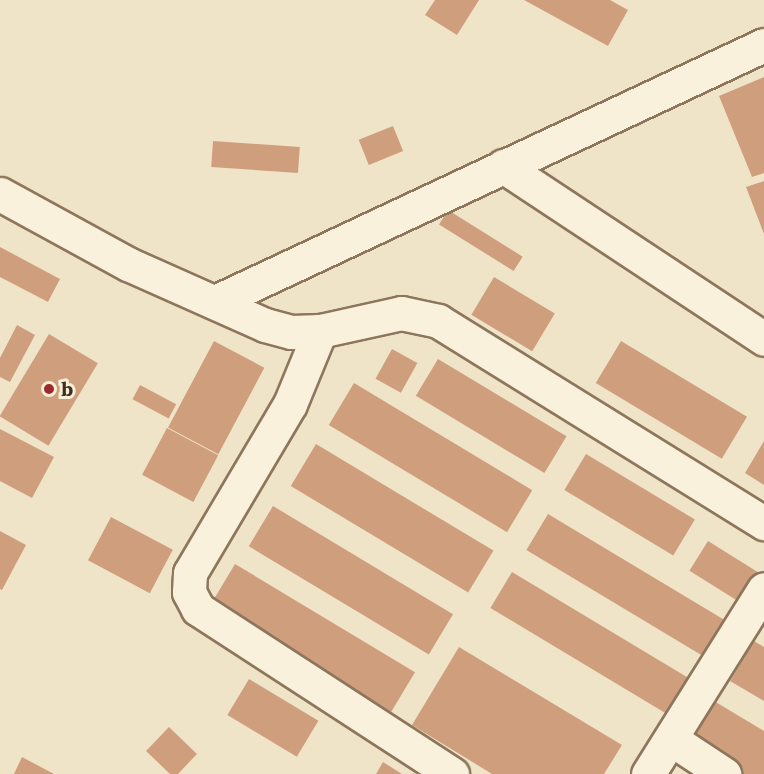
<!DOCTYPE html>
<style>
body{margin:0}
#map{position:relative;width:764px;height:774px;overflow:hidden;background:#f0e4c8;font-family:"Source Serif 4",serif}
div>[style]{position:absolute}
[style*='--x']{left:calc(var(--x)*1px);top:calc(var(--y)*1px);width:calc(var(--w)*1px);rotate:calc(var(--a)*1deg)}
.building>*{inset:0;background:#cf9f7d;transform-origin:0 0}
.roads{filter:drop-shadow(2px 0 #8d765c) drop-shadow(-2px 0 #8d765c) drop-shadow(0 2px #8d765c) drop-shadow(0 -2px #8d765c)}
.minor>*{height:33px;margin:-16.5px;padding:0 16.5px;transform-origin:16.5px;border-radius:16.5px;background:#faf1dc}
.dots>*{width:16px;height:16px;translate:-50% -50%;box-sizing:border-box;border:3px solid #f7eed8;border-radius:50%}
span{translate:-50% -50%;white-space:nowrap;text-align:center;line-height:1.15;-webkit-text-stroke:6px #f7eed8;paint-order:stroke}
.poi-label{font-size:20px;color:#3d2e20;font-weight:700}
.left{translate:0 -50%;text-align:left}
</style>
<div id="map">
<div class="building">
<div style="clip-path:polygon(435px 0,479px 0,457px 35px,425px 15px)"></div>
<div style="clip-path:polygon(524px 0,610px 0,628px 10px,608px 46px)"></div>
<div style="clip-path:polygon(764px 77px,764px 173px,752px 177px,719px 96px)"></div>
<div style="left:393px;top:126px;width:27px;height:37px;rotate:68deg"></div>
<div style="left:213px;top:141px;width:87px;height:26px;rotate:4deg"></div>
<div style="clip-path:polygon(764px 181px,764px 234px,746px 187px)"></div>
<div style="left:448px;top:210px;width:88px;height:17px;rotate:32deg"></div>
<div style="clip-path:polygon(0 247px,60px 279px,48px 302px,0 277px)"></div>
<div style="left:494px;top:277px;width:71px;height:44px;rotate:31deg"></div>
<div style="clip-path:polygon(17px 325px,35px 335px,10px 382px,0 377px,0 358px)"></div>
<div style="left:49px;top:334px;width:57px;height:96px;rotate:31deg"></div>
<div style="left:214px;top:341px;width:57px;height:98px;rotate:28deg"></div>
<div style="left:621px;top:341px;width:147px;height:49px;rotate:31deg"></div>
<div style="left:392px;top:349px;width:29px;height:34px;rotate:29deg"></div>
<div style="left:438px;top:359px;width:150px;height:43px;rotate:31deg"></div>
<div style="left:354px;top:383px;width:208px;height:49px;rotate:31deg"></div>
<div style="left:140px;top:385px;width:41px;height:16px;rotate:28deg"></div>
<div style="left:167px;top:428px;width:58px;height:53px;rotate:28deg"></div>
<div style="clip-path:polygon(0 429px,54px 457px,32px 498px,0 481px)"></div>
<div style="clip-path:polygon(764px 441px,764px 485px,745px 473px)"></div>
<div style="left:316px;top:444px;width:207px;height:49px;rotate:31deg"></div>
<div style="left:586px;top:454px;width:127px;height:42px;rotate:31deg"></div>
<div style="left:273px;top:506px;width:210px;height:47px;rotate:31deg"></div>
<div style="left:548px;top:514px;width:205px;height:42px;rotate:31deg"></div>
<div style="left:111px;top:517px;width:70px;height:49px;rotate:28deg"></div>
<div style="clip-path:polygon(0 531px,26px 545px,2px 590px,0 589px)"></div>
<div style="left:708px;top:541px;width:60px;height:35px;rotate:32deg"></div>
<div style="left:235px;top:564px;width:210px;height:47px;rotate:31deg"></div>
<div style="left:512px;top:572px;width:205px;height:42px;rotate:31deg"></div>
<div style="clip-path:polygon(754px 641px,764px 647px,764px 701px,730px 681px)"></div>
<div style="clip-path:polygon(459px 647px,622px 745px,604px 774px,492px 774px,412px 725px)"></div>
<div style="left:249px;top:679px;width:81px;height:42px;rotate:31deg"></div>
<div style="clip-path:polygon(714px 701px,764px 731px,764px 774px,741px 774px,689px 743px)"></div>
<div style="clip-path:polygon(169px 727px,197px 754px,178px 774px,170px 774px,146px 751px)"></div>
<div style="clip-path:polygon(22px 757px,54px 774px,14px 774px)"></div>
<div style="clip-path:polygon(383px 762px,402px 774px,376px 774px)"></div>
</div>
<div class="roads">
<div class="minor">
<div style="--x:503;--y:166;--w:313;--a:33.5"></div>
<div style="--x:0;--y:194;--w:146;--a:28.7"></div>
<div style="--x:128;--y:264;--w:150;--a:24"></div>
<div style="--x:265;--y:325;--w:27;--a:15"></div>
<div style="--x:291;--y:332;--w:29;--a:-2"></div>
<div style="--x:320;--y:331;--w:83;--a:-12.5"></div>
<div style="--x:401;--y:313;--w:38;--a:12"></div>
<div style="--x:438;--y:321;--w:384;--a:31.8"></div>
<div style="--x:215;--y:302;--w:606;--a:-25.09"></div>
<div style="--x:320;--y:331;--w:79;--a:112.3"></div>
<div style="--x:290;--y:404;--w:196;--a:120.6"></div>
<div style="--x:190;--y:573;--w:19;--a:93"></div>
<div style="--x:189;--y:592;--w:19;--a:62"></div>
<div style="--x:198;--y:609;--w:303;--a:33"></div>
<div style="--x:671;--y:739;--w:64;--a:33.4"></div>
<div style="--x:648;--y:774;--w:218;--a:-57.9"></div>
</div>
</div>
<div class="dots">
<div style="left:49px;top:389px;background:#9e2a2b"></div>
</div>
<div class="poi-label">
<span class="left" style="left:61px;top:389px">b</span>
</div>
</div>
